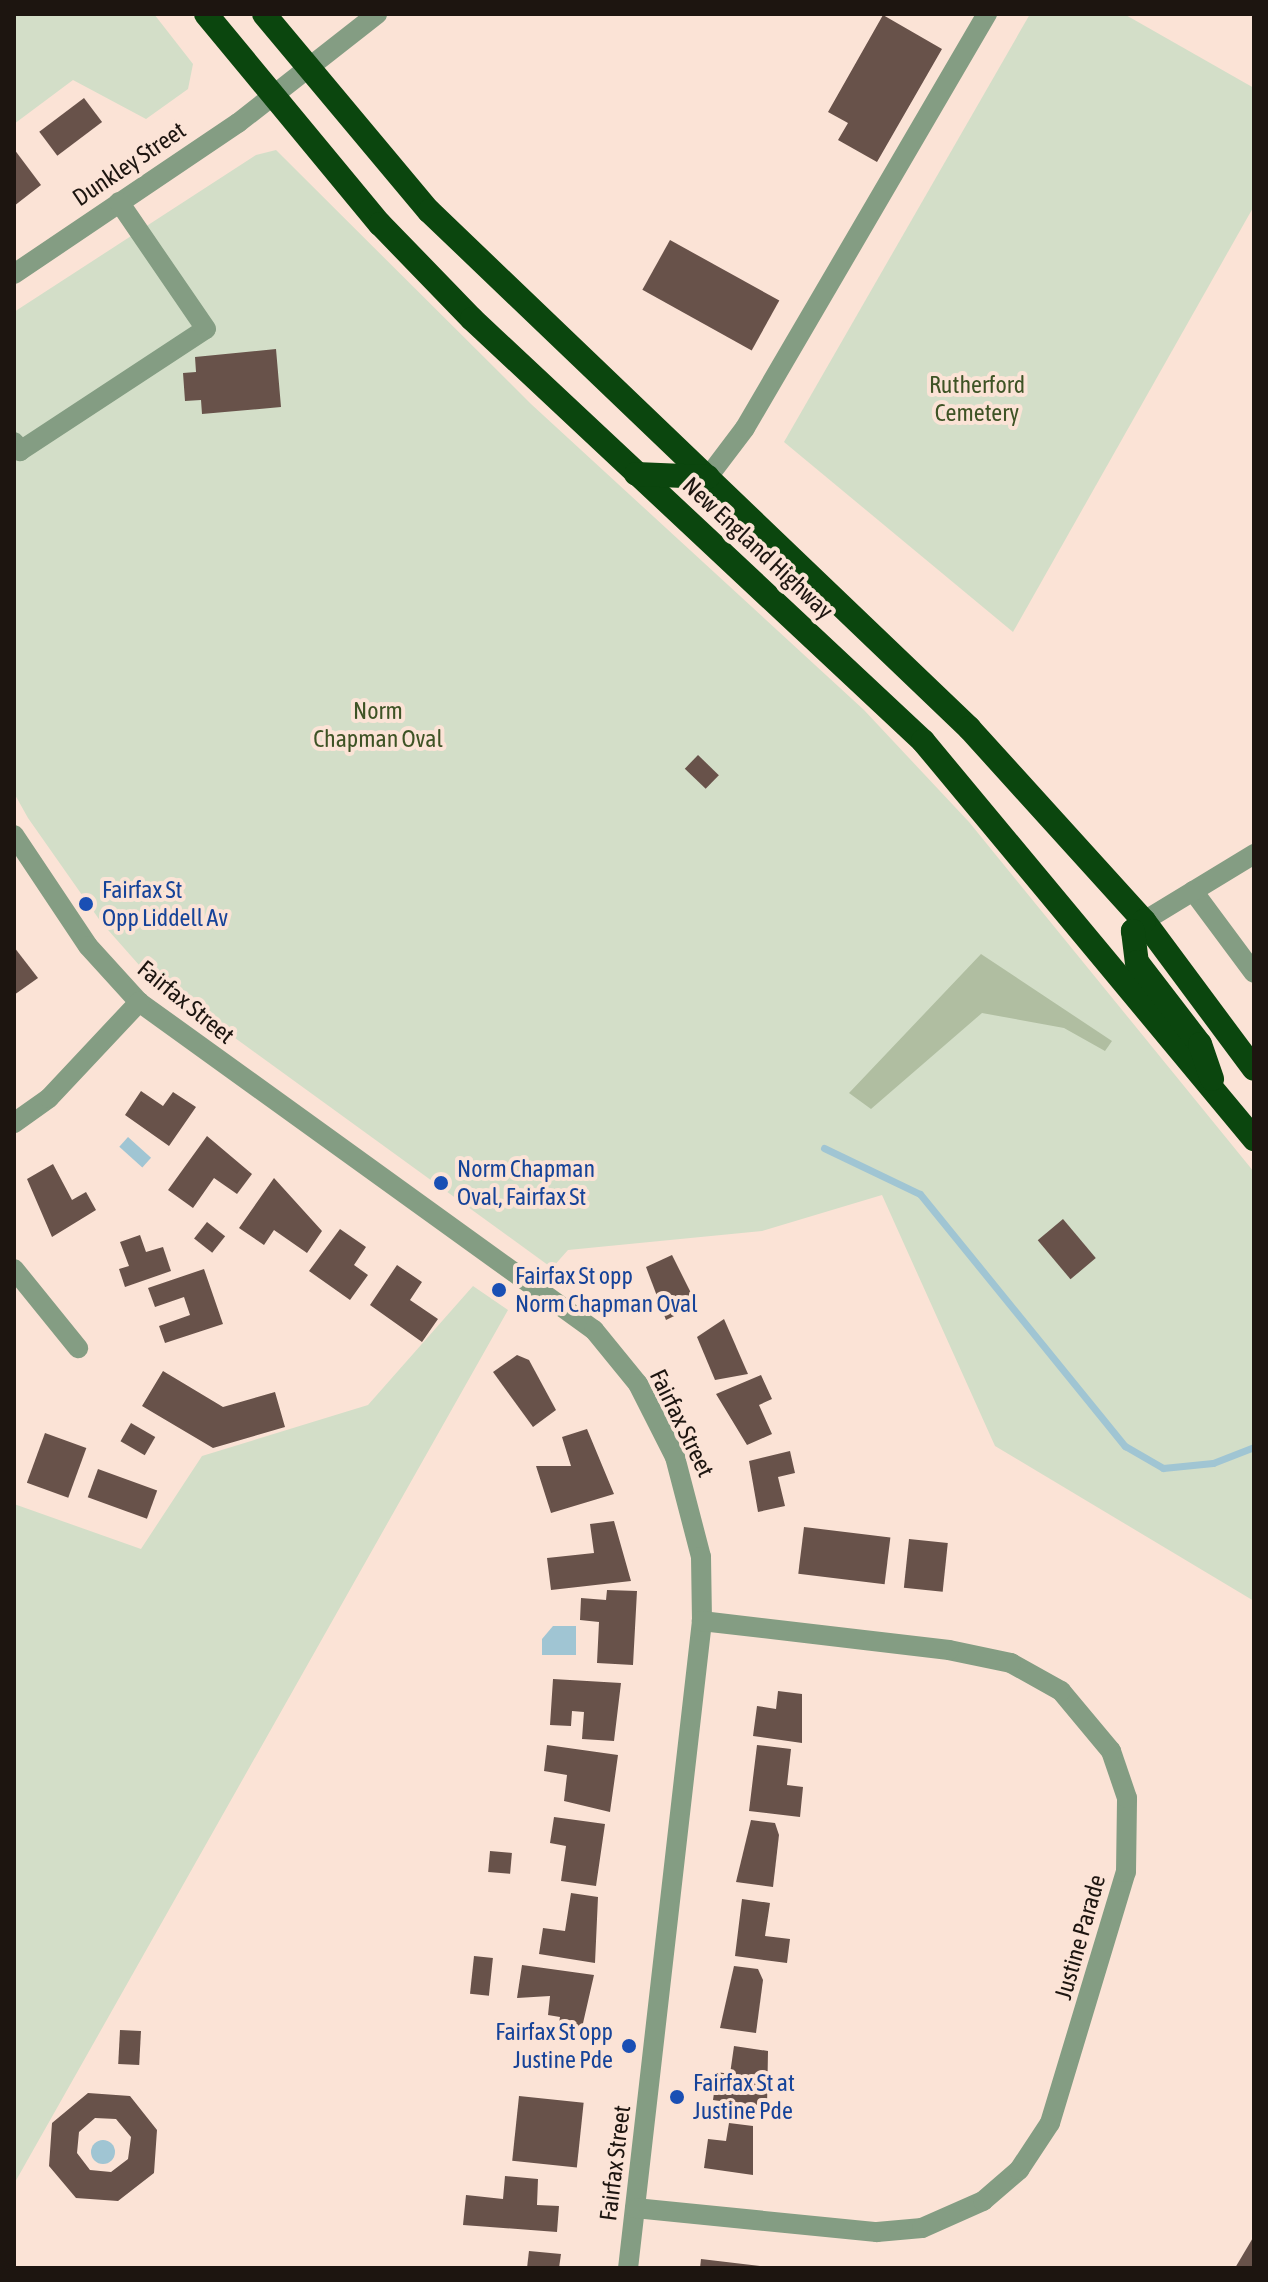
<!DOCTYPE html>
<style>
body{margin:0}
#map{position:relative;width:1268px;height:2282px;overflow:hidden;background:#fbe3d6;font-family:"Asap Condensed",sans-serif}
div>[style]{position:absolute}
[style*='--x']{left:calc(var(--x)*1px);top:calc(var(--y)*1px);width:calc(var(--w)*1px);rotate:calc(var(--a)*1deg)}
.green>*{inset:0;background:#d3dec8}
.forest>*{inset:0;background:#b0bea1}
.water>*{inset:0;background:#a0c5d3;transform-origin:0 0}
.round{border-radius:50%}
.stream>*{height:7px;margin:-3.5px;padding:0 3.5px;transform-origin:3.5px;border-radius:3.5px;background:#a0c5d3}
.building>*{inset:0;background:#68524a;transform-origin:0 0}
.minor>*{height:20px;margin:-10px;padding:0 10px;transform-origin:10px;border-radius:10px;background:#849d83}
.highway>*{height:24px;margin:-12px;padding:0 12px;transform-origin:12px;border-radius:12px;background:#0b460e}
.dots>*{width:22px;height:22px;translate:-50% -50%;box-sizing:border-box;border:4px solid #fbe3d6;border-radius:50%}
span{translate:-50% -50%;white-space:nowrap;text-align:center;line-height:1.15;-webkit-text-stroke:8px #fbe3d6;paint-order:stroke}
.street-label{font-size:24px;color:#1d1510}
.park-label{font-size:24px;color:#3e5325}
.transit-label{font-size:24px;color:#164399}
.left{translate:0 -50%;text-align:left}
.right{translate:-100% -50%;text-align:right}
.frame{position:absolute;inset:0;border:16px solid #1d1510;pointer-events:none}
</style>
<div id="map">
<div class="green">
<div style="clip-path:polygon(14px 14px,154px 14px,193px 64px,188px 89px,146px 119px,73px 80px,14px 124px)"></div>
<div style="clip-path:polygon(1030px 14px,1124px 14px,1254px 88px,1254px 206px,1013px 632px,784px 442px)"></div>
<div style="clip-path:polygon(276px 150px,531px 404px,864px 710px,969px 822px,1254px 1172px,1254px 1601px,995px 1446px,882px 1195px,762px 1231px,568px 1250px,552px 1268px,147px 974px,101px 922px,28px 818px,14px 793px,14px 312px,256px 155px)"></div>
<div style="clip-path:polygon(473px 1286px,508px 1310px,14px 2184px,14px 1504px,141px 1549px,202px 1456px,368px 1405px)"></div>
</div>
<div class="forest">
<div style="clip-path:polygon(981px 954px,1112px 1041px,1105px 1051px,1064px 1028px,982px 1013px,871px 1109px,849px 1093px)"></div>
</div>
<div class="water">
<div style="left:128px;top:1137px;width:31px;height:13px;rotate:42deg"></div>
<div style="clip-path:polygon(553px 1626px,576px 1626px,576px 1655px,542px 1655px,542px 1639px)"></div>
<div class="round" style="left:91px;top:2140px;width:24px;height:24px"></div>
</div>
<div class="stream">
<div style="--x:824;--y:1148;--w:106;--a:25.6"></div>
<div style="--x:920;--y:1194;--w:325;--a:50.9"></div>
<div style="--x:1125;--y:1446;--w:44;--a:30.1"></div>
<div style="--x:1163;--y:1468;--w:50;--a:-5.7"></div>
<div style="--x:1213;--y:1463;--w:44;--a:-21.3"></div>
</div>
<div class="building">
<div style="clip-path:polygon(883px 15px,942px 49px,877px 162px,838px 140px,848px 123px,828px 112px)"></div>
<div style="left:84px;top:98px;width:30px;height:56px;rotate:53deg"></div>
<div style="clip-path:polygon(14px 149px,41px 185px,14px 206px)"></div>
<div style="left:670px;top:240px;width:125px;height:57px;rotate:29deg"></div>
<div style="clip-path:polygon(276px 349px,281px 407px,202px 414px,201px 400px,185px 401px,183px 373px,196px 372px,195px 357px)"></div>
<div style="left:698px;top:755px;width:29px;height:19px;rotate:44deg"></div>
<div style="clip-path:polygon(14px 947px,38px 978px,14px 995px)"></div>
<div style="clip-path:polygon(141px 1091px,163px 1106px,173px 1092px,196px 1107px,169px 1146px,125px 1115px)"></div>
<div style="clip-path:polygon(207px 1136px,252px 1174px,237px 1194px,214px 1178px,193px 1208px,168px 1190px)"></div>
<div style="clip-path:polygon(53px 1164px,72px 1200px,86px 1192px,96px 1210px,52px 1237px,27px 1179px)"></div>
<div style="clip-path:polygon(274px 1178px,322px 1231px,307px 1253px,274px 1230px,264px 1245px,239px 1228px)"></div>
<div style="left:1063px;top:1219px;width:51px;height:33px;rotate:50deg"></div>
<div style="left:207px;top:1222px;width:23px;height:21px;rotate:38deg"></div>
<div style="clip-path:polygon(340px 1229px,366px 1247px,354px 1265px,368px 1275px,350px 1300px,309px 1271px)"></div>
<div style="clip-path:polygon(140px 1235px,146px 1252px,163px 1247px,171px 1271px,125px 1287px,119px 1269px,129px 1266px,120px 1242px)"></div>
<div style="clip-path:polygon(672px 1255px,697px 1305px,666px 1320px,646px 1267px)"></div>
<div style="clip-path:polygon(397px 1265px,422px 1282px,410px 1300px,438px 1319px,422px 1342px,370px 1305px)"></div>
<div style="clip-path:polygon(204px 1269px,223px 1324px,165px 1343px,159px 1326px,190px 1315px,184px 1297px,155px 1307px,148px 1288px)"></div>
<div style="clip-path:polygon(724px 1319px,748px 1374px,715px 1380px,697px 1337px)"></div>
<div style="clip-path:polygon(517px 1355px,529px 1360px,556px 1410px,533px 1427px,493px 1372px)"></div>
<div style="clip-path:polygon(163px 1371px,223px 1407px,275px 1392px,285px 1427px,213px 1448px,142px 1406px)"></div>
<div style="clip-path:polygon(761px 1375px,772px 1399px,759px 1405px,772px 1434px,747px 1445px,716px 1394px)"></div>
<div style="left:131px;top:1423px;width:28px;height:21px;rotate:30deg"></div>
<div style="clip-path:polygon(587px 1429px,614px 1494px,551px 1513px,536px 1466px,571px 1466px,562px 1437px)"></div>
<div style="left:45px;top:1433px;width:44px;height:53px;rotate:20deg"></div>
<div style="clip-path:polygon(790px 1451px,795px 1473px,778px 1477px,785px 1506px,758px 1512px,749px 1461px)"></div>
<div style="left:98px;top:1469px;width:63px;height:30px;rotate:20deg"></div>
<div style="clip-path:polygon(614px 1521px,631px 1581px,551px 1590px,547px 1558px,594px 1553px,590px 1524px)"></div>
<div style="left:804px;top:1527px;width:87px;height:47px;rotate:7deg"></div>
<div style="left:909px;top:1539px;width:39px;height:49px;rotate:6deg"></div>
<div style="clip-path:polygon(607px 1590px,637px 1591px,633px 1665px,597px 1663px,599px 1622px,580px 1620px,581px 1598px,606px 1600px)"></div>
<div style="clip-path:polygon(553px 1679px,621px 1683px,614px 1741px,582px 1739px,584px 1712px,572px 1711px,571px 1726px,550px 1725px)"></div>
<div style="clip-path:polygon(778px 1691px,802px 1694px,802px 1743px,753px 1736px,757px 1706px,776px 1709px)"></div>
<div style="clip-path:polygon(547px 1745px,618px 1755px,610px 1812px,564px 1801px,567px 1775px,544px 1771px)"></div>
<div style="clip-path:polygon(757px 1745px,791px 1749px,787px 1785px,803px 1787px,800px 1817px,749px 1811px)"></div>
<div style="clip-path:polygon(554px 1817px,605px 1824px,596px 1886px,561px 1881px,566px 1846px,550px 1843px)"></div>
<div style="clip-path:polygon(751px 1820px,775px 1823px,779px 1835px,773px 1887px,736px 1882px)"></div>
<div style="left:490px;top:1851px;width:22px;height:21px;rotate:5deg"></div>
<div style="clip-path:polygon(571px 1893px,598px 1897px,595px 1963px,539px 1954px,543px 1928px,565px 1931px)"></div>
<div style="clip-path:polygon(742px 1899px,770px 1903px,765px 1936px,790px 1939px,787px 1963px,735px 1956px)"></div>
<div style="left:474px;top:1956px;width:19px;height:38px;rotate:6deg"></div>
<div style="clip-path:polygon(522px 1965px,594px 1975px,581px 2032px,558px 2029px,560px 2017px,548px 2015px,550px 1996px,517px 1998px)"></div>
<div style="clip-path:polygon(734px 1966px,758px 1969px,763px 1980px,756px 2033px,720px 2028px)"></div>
<div style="left:120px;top:2030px;width:21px;height:34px;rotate:3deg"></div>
<div style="clip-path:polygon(734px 2046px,768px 2051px,767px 2108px,713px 2100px,717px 2072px,730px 2074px)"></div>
<div style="clip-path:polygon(evenodd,88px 2093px,130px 2096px,157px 2130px,154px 2173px,118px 2201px,76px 2198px,49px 2166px,52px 2123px,88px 2093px,95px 2118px,116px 2119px,131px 2137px,128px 2159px,111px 2172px,90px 2170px,77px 2153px,79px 2132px,95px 2118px)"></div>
<div style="left:519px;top:2096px;width:65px;height:65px;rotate:6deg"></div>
<div style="clip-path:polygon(729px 2123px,753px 2126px,753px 2175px,704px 2168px,708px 2139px,726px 2141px)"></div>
<div style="clip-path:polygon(505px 2176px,538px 2179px,537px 2205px,559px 2206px,557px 2232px,463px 2225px,466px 2195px,503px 2199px)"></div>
<div style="clip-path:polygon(1254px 2236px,1254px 2268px,1235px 2268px)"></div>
<div style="clip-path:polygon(529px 2251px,561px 2254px,559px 2268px,527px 2268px)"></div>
<div style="clip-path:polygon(701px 2259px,760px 2266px,760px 2268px,700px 2268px)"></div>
</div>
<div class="minor">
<div style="--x:14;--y:274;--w:270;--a:-34"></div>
<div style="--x:238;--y:123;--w:177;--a:-38.1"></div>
<div style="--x:14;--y:442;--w:11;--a:56"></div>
<div style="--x:20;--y:451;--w:222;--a:-33.3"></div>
<div style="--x:206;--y:329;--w:154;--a:-124.4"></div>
<div style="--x:708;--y:477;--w:61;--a:-52.9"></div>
<div style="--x:745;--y:428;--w:480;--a:-59.7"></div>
<div style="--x:14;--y:835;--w:133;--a:56.3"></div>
<div style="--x:88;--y:946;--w:76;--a:47.7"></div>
<div style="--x:139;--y:1002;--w:561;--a:35.79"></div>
<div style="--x:594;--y:1330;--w:70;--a:50.8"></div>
<div style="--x:638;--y:1384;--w:82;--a:63.1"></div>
<div style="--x:675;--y:1457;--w:103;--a:75.4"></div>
<div style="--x:701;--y:1557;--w:64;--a:89.1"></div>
<div style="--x:702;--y:1621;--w:651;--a:96.52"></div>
<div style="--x:1193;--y:891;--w:102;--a:53.4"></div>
<div style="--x:1144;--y:921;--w:129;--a:-31.3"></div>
<div style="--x:14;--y:1123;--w:43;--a:-35.5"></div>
<div style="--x:49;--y:1098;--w:132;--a:-46.8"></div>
<div style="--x:14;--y:1269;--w:102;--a:51"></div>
<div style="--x:635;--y:2208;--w:243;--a:5.7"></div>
<div style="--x:877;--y:2232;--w:45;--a:-5.1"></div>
<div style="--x:922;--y:2228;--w:67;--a:-23.9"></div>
<div style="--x:983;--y:2201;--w:48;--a:-40.7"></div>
<div style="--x:1019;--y:2170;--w:56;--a:-56.6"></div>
<div style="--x:1050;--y:2123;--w:262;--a:-73.2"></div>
<div style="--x:1126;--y:1872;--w:74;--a:-89.2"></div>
<div style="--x:1127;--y:1798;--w:50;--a:-108.8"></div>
<div style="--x:1111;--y:1751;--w:78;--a:-129.8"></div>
<div style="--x:1061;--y:1691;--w:57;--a:-150.8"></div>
<div style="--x:1011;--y:1663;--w:63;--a:-168.2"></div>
<div style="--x:949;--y:1650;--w:249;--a:-173.3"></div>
</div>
<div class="highway">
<div style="--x:206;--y:14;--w:273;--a:50.4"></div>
<div style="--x:380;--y:224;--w:132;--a:45.9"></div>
<div style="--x:472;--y:319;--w:618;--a:43.1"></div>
<div style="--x:923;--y:741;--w:518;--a:50.25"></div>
<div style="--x:264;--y:14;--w:257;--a:50.1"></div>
<div style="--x:429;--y:211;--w:748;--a:43.75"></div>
<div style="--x:969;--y:728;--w:261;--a:47.8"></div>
<div style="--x:1144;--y:921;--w:184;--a:53.4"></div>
<div style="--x:636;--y:474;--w:72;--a:2.4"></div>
<div style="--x:1144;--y:921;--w:15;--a:138"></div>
<div style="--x:1133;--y:931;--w:31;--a:83"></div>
<div style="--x:1137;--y:962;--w:103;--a:52.5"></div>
<div style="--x:1200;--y:1044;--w:37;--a:71"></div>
</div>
<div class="dots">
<div style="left:86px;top:904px;background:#1a4fb4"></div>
<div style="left:441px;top:1183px;background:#1a4fb4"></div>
<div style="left:499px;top:1290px;background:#1a4fb4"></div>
<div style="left:629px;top:2046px;background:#1a4fb4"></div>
<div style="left:677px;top:2097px;background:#1a4fb4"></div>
</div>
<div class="street-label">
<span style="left:129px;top:164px;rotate:-34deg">Dunkley Street</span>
<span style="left:758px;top:548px;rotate:43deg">New England Highway</span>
<span style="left:186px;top:1002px;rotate:39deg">Fairfax Street</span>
<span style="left:682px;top:1423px;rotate:64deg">Fairfax Street</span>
<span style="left:1080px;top:1937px;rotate:-74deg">Justine Parade</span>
<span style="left:615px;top:2163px;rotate:-83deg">Fairfax Street</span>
</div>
<div class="park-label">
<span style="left:977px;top:399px">Rutherford<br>Cemetery</span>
<span style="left:378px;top:725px">Norm<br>Chapman Oval</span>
</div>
<div class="transit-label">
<span class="left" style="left:102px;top:904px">Fairfax St<br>Opp Liddell Av</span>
<span class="left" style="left:457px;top:1183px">Norm Chapman<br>Oval, Fairfax St</span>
<span class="left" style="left:515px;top:1290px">Fairfax St opp<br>Norm Chapman Oval</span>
<span class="right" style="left:613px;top:2046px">Fairfax St opp<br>Justine Pde</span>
<span class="left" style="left:693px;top:2097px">Fairfax St at<br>Justine Pde</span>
</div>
<div class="frame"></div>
</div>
